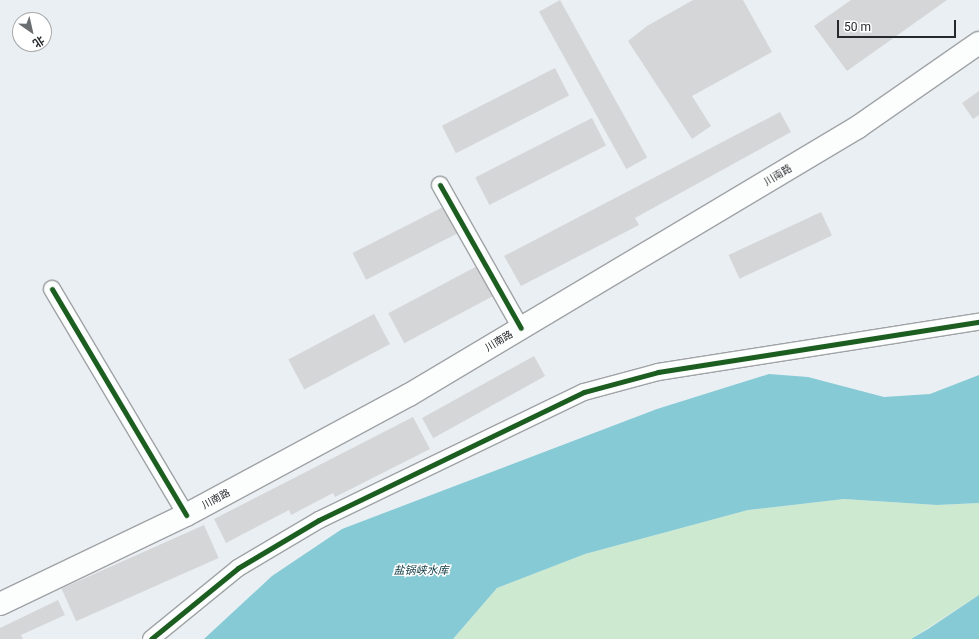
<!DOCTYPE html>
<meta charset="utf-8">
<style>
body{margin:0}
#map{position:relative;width:979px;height:639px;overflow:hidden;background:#eaeff4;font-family:Roboto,"Noto Sans SC",sans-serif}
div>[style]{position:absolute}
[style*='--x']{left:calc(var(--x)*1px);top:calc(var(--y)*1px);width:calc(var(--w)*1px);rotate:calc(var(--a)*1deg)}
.green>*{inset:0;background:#cdead1}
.water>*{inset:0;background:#86cad5}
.building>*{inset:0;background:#d5d6d8;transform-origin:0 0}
.roads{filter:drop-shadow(1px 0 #a0a3a6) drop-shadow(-1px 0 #a0a3a6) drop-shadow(0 1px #a0a3a6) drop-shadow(0 -1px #a0a3a6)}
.street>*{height:16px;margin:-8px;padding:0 8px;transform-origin:8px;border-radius:8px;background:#fcfdfd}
.primary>*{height:22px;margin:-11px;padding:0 11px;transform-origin:11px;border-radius:11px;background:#fcfdfd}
.cycleway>*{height:5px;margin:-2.5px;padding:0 2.5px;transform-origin:2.5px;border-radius:2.5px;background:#1b5e20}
span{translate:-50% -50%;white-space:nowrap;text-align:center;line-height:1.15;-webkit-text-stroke:3px #fff;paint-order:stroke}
.street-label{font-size:10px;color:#25292b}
.water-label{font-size:11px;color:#0f3c43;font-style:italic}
.north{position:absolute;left:12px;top:12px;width:40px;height:40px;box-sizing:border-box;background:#fff;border:1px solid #a8a9aa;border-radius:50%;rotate:146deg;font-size:11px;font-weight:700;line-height:16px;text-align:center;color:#25292b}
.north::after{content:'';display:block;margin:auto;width:14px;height:18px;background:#6a6e71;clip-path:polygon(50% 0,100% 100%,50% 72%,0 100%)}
.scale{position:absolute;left:837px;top:20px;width:119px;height:18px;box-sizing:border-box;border:2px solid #25292b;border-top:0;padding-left:5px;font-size:12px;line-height:14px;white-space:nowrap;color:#25292b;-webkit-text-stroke:3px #fff;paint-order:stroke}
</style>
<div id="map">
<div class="green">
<div style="clip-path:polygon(844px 499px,937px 505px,979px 503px,979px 595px,911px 639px,453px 639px,497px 588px,585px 554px,748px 510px)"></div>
</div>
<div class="water">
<div style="clip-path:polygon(769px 374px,808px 377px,884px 397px,930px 394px,979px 375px,979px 503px,937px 505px,844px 499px,748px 510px,585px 554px,497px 588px,453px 639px,204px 639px,272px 576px,342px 529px,657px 409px)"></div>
<div style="clip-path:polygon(979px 595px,979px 639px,911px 639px,928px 629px)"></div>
</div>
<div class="building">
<div style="left:560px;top:0;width:180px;height:24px;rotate:61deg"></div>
<div style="clip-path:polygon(693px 0,743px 0,772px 52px,692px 96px,711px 126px,692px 139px,628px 41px,647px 26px)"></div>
<div style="clip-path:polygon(851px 0,947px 0,847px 71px,814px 26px)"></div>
<div style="left:555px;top:68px;width:31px;height:127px;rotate:63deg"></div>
<div style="clip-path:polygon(979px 91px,979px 115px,973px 119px,962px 103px)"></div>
<div style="clip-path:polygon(780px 112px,791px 132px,635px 218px,639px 225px,521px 286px,504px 256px)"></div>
<div style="left:592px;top:118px;width:31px;height:131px;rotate:63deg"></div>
<div style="left:447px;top:205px;width:30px;height:106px;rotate:63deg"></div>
<div style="left:821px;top:212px;width:26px;height:102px;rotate:65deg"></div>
<div style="left:481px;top:264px;width:34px;height:105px;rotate:62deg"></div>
<div style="left:374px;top:314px;width:34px;height:97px;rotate:62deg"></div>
<div style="left:534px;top:356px;width:23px;height:128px;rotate:61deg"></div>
<div style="clip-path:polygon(413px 417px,430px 449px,335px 497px,333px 493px,291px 515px,289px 510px,226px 543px,214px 519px)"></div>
<div style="left:204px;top:525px;width:36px;height:156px;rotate:66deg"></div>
<div style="clip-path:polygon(58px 600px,65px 615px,21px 635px,23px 639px,0 639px,0 628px)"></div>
</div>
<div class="roads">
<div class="street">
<div style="--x:440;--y:185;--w:164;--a:60.5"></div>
<div style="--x:52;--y:289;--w:263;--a:59.3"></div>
<div style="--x:151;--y:639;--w:112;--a:-39.2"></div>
<div style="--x:238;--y:568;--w:94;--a:-30.7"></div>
<div style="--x:319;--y:520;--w:294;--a:-25.8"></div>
<div style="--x:584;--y:392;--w:77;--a:-15.1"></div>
<div style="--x:658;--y:372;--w:325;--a:-8.9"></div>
</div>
<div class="primary">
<div style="--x:0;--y:604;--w:206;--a:-25.6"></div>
<div style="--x:186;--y:515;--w:253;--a:-28.3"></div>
<div style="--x:409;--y:395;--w:523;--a:-30.83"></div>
<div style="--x:858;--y:127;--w:147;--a:-34.8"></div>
</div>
</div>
<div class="cycleway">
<div style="--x:440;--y:185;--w:164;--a:60.5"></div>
<div style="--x:52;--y:289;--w:263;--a:59.3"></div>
<div style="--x:151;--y:639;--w:112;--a:-39.2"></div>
<div style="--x:238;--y:568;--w:94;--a:-30.7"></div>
<div style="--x:319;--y:520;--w:294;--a:-25.8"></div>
<div style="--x:584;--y:392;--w:77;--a:-15.1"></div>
<div style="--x:658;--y:372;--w:325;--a:-8.9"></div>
</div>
<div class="street-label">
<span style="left:778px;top:175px;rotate:-31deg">川南路</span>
<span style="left:499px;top:341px;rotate:-31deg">川南路</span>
<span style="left:216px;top:499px;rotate:-28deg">川南路</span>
</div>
<div class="water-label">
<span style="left:421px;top:571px">盐锅峡水库</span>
</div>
<div class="north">北</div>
<div class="scale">50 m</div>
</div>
